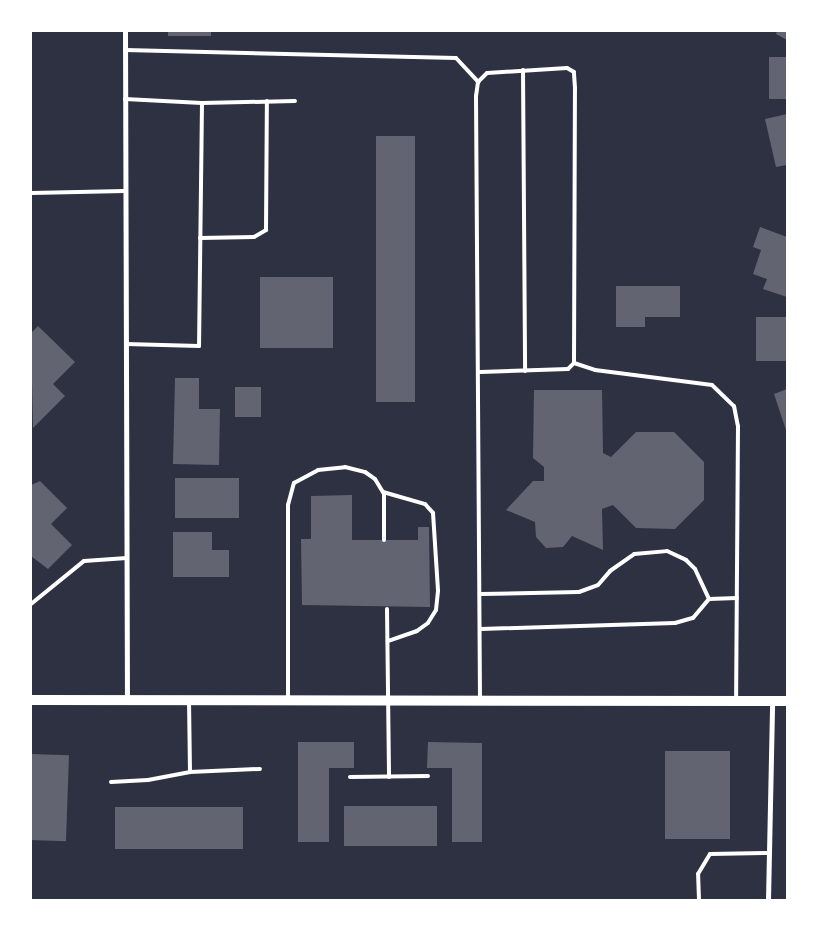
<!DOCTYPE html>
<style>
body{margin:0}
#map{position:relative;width:818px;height:931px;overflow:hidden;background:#2d3142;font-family:"Fira Sans",sans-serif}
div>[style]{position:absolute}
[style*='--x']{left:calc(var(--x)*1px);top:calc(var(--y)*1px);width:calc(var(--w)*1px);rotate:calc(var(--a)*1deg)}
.building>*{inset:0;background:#626471;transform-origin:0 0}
.service>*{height:4px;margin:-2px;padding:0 2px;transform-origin:2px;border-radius:2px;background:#fff}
.minor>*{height:5px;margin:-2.5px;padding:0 2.5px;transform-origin:2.5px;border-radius:2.5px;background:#fff}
.secondary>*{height:10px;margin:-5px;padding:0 5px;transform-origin:5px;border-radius:5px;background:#fff}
span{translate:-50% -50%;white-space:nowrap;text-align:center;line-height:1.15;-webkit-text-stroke:4px #fff;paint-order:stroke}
.frame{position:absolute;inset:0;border:32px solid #fff;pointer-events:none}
</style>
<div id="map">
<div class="building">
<div style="left:168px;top:31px;width:43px;height:5px"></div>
<div style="clip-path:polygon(777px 31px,787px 31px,787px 40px,776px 34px)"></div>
<div style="left:769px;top:57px;width:18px;height:42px"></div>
<div style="clip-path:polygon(787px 114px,787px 165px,776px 167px,765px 119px)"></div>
<div style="left:376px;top:136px;width:39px;height:266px"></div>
<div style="clip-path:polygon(760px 227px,787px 237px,787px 297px,763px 289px,767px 279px,753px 274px,761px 250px,753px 247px)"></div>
<div style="left:260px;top:277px;width:73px;height:71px"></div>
<div style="clip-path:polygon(616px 286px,680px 286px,680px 317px,645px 317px,645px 327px,616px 327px)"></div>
<div style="left:756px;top:317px;width:31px;height:44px"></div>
<div style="clip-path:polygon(38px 326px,75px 362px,53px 384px,65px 396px,33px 428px,31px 333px)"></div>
<div style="clip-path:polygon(175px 378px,199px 378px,199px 409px,220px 409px,219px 465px,173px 464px)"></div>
<div style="left:235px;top:387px;width:26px;height:30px"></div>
<div style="clip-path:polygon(787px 389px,787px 429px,786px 430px,774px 394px)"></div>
<div style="clip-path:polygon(534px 390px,602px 390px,603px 453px,611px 457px,636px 432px,674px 432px,704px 462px,704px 500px,675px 529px,636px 528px,613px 505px,602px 509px,603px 550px,572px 536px,563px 547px,546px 548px,536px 537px,535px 522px,506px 510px,533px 481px,544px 481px,544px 467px,533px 458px)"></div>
<div style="left:239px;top:478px;width:40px;height:64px;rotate:90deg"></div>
<div style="clip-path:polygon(40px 481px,67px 508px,51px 524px,72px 545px,48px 569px,31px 556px,31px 485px)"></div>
<div style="clip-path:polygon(352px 495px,352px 540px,418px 540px,418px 527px,429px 527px,430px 607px,302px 605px,301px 539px,311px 539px,311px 496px)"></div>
<div style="clip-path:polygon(173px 532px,212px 532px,212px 550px,229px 550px,229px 577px,173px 577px)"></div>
<div style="clip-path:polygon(298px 742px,354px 742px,354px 768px,329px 768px,329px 842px,298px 842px)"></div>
<div style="clip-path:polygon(428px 742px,482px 743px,482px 842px,452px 842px,452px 768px,427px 768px)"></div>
<div style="left:665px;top:751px;width:65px;height:88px"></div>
<div style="left:31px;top:754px;width:38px;height:86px;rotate:2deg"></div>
<div style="left:344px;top:806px;width:93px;height:40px"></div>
<div style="left:115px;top:807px;width:128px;height:42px"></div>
</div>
<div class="service">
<div style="--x:125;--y:50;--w:331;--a:1.4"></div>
<div style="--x:456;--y:58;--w:33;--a:47"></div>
<div style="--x:523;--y:70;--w:301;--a:89.6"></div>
<div style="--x:125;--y:99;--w:77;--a:3"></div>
<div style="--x:202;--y:103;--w:243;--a:90.7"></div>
<div style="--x:199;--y:346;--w:73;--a:-178.4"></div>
<div style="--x:202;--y:103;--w:93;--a:-1.2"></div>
<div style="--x:31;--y:193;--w:94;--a:-1.2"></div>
<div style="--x:200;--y:238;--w:54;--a:-1.1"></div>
<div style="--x:254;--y:237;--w:14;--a:-30"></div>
<div style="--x:266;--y:230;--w:129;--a:-89.6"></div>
<div style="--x:574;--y:363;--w:22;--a:18"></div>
<div style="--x:595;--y:370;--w:118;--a:7.3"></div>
<div style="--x:712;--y:385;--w:30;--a:44"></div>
<div style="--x:734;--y:406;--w:20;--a:79"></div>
<div style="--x:738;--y:426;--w:274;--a:90.4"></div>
<div style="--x:480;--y:372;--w:88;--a:-2"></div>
<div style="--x:568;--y:369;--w:8;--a:-45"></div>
<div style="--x:574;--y:363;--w:275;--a:-89.8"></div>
<div style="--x:575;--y:88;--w:16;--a:-94"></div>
<div style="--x:574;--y:72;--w:8;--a:-150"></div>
<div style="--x:567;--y:68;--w:80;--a:176.4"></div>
<div style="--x:487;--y:73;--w:13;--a:135"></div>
<div style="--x:478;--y:82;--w:14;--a:98"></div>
<div style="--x:476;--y:96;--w:604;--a:89.62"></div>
<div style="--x:383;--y:492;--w:44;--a:15.9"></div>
<div style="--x:425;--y:504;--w:12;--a:48"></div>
<div style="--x:433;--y:513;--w:78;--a:86.3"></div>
<div style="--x:438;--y:591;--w:19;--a:96"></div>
<div style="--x:436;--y:610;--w:15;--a:122"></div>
<div style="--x:428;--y:623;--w:14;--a:144"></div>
<div style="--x:417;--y:631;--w:31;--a:161"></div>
<div style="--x:481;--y:594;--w:98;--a:-1.2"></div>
<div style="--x:579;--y:592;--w:20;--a:-20"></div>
<div style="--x:598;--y:585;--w:18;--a:-49"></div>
<div style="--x:610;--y:571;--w:29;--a:-35"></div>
<div style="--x:634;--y:554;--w:33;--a:-5"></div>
<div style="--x:667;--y:551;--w:21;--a:25"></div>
<div style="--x:686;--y:560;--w:13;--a:45"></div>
<div style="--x:695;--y:569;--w:33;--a:65"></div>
<div style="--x:31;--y:604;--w:68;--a:-39.1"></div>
<div style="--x:84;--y:561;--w:43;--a:-4"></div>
<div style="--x:387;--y:609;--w:168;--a:89.3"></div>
<div style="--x:481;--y:629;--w:194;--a:-1.8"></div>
<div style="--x:675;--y:623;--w:19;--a:-16"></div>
<div style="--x:693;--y:618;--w:25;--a:-50"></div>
<div style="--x:709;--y:599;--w:28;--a:-2"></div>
<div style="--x:288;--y:700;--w:195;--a:-90"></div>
<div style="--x:288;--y:505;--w:23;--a:-75"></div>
<div style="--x:294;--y:483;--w:27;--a:-28"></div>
<div style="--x:318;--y:470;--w:27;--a:-6"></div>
<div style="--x:345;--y:467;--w:21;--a:14"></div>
<div style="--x:365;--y:472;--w:12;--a:35"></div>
<div style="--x:375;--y:479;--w:17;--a:59"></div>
<div style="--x:384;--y:494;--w:46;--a:90"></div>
<div style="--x:190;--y:772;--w:70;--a:-2.5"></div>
<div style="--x:350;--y:777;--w:78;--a:-0.7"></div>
<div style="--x:111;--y:782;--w:37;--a:-3"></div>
<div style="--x:148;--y:780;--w:43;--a:-10.8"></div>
<div style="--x:190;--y:772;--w:71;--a:-90.8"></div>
<div style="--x:699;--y:900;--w:26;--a:-92"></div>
<div style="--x:698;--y:874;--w:23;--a:-59"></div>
<div style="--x:710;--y:854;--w:58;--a:-1"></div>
</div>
<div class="minor">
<div style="--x:125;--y:31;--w:669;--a:89.83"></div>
<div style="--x:768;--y:900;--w:199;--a:-88.8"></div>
</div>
<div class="secondary">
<div style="--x:31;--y:700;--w:756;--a:0.08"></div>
</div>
<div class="frame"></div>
</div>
